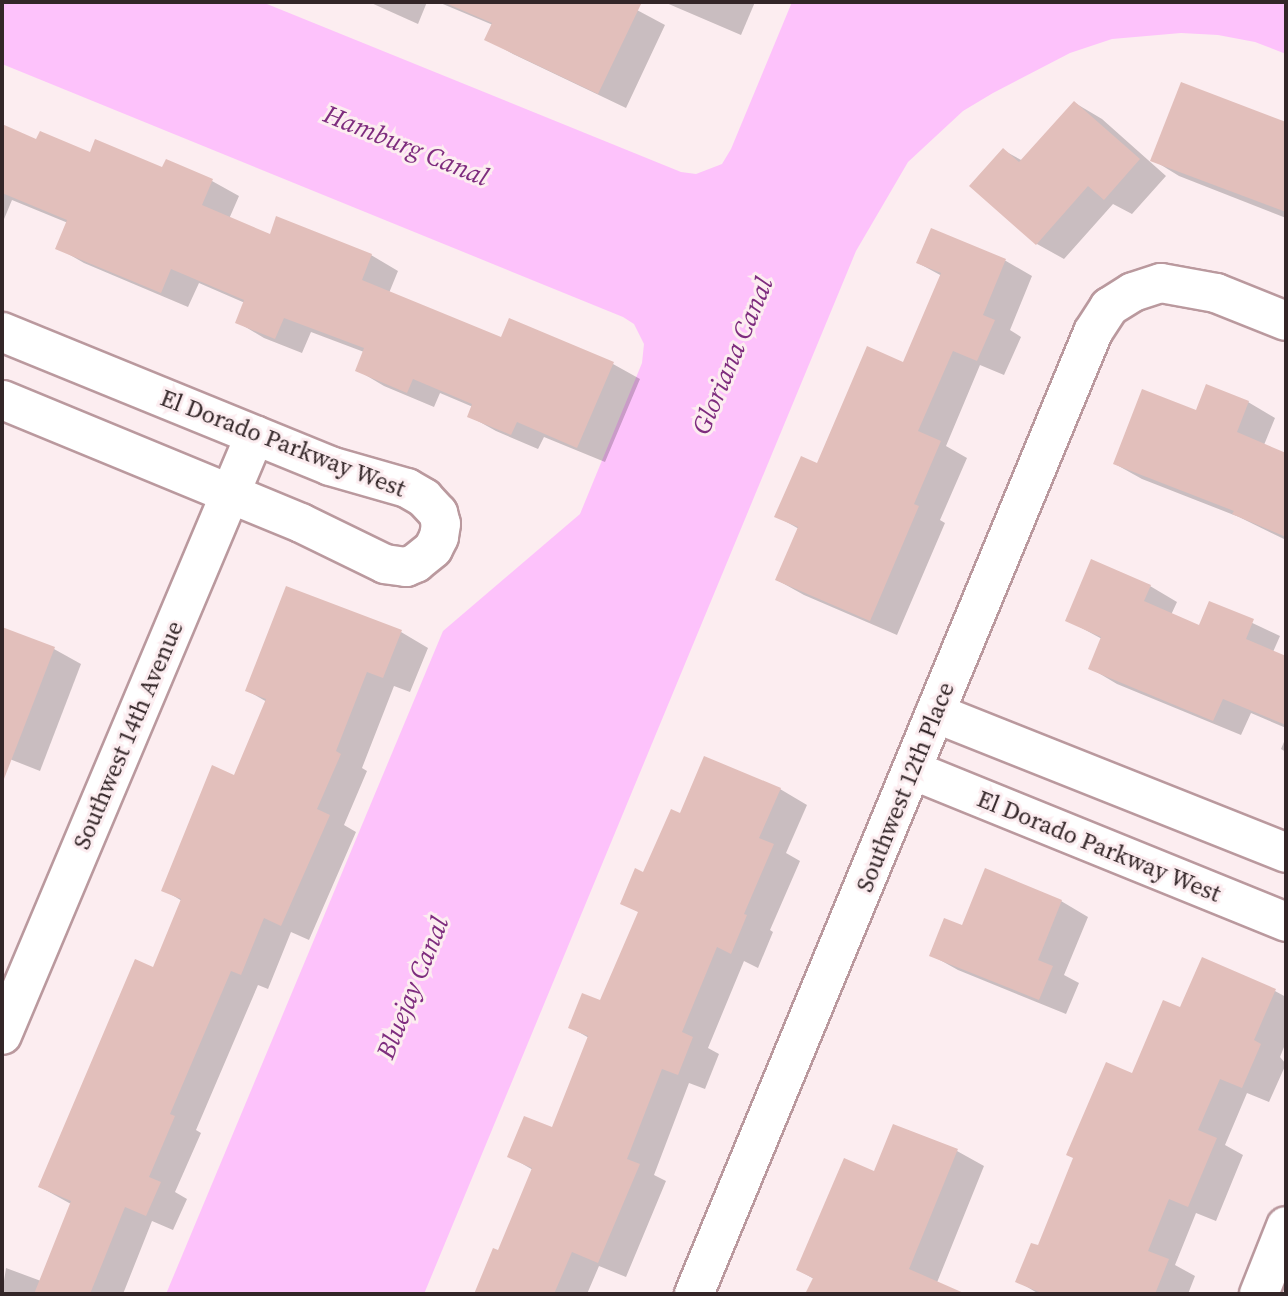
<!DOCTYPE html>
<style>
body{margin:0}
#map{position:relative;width:1288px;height:1296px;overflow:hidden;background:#fcedf0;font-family:"Source Serif 4",serif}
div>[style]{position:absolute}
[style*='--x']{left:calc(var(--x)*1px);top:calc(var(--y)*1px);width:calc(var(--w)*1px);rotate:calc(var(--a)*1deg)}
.water>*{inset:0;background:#fdc2fb}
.shadow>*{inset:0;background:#0003}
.building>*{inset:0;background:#e2bfbb}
.roads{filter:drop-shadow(2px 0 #ba999e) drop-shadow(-2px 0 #ba999e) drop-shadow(0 2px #ba999e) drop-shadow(0 -2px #ba999e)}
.minor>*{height:38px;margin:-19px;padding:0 19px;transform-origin:19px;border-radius:19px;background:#fff}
span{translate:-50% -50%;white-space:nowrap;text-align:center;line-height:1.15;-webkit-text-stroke:6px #fcedf0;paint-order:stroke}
.street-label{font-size:24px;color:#332628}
.water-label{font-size:26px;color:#7e2c7e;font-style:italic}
.frame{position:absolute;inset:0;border:4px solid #332628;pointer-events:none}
</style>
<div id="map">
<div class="water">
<div style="clip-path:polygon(2px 2px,262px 2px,681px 172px,696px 174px,722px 164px,731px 149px,792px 2px,1286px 2px,1286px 54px,1255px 42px,1218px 35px,1181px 33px,1112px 39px,1070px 53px,993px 93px,963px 111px,908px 162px,856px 251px,424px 1294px,166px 1294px,443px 631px,580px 514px,642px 363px,644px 344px,634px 324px,623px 317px,2px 64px)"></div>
</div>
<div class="shadow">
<div style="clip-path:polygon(369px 2px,427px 2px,418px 24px)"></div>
<div style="clip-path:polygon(438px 2px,622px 2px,665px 25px,626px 108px,513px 54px,486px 39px,493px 25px)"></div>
<div style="clip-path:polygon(664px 2px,755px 2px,741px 35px)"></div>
<div style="clip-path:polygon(1075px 103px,1102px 119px,1166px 176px,1132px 214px,1113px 204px,1064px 259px,1037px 244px,1003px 150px,1023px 161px)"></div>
<div style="clip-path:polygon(1277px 120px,1286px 126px,1286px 218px,1179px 176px,1153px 160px)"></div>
<div style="clip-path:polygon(2px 126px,37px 141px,212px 181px,239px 196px,229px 219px,271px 236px,371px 255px,398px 271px,389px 293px,502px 339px,613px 364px,640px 379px,605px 462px,544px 437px,538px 449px,496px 431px,469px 416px,473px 407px,440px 393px,434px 407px,384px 386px,357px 370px,364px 352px,311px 332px,302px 353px,264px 338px,237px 322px,245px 303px,199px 283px,188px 307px,84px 263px,58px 248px,68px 223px,12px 200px,2px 224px)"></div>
<div style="clip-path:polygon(932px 230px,1006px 261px,1032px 276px,1010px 330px,1021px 337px,1004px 375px,980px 365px,946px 446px,967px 458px,940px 520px,945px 523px,897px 635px,804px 595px,777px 580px,799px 529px,776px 516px,904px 364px,942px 276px,918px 263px)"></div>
<div style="clip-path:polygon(1248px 402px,1275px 418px,1264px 445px,1286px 455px,1286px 540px,1239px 517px,1142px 479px,1115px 464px,1197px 412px)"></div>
<div style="clip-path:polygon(1150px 586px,1177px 602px,1171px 615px,1200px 627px,1210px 603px,1280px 636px,1273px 652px,1286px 658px,1286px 728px,1251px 713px,1241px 735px,1117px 684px,1090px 668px,1102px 639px,1067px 620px)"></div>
<div style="clip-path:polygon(2px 629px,54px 649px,81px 664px,40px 771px,2px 756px)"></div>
<div style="clip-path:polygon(401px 632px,428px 648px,410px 692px,394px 686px,362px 768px,367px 771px,344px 825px,356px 832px,309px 940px,291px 932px,268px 989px,258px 985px,196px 1130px,201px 1133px,175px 1192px,187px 1199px,173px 1230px,152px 1221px,123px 1294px,2px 1294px,6px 1268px,41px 1281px,71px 1204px,40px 1187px,154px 969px,182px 901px,164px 890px,235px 777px,267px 702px,248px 691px)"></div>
<div style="clip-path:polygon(1286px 737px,1286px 752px,1281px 749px)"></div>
<div style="clip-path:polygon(780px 789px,807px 805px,786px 853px,800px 861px,770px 930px,773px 932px,758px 968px,744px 961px,708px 1048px,719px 1054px,705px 1089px,689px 1083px,654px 1175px,666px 1181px,626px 1277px,599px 1266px,587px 1294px,476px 1294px,494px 1250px,499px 1252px,533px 1170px,509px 1156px,553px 1129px,589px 1038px,570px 1027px,601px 1003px,639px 912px,623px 903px,681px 816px)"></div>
<div style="clip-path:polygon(1061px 901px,1088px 917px,1064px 975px,1079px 983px,1066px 1014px,958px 970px,931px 955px,963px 927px)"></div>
<div style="clip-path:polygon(1275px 991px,1286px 997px,1286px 1042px,1280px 1057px,1286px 1064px,1269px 1102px,1247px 1093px,1225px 1145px,1243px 1155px,1216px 1221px,1196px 1213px,1175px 1265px,1195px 1276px,1188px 1294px,1039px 1294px,1017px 1281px,1039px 1248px,1133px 1075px,1181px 1009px)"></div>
<div style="clip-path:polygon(957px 1151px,984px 1166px,936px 1285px,952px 1294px,807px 1294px,814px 1279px,798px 1270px,875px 1173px)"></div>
</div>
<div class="building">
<div style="clip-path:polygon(443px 2px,642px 2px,598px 94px,484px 40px,492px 23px)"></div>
<div style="clip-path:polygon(1181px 82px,1286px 122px,1286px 212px,1150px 161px)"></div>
<div style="clip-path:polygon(1074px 101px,1140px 159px,1104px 200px,1088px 186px,1036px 245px,969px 186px,1003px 148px,1019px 162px)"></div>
<div style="clip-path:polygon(2px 124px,36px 139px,40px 131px,90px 152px,95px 139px,162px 167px,166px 159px,213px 179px,202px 205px,270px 234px,276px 216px,372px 254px,362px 280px,501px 337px,509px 318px,614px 362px,577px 448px,517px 422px,511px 435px,467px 417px,472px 404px,413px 379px,407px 393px,355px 371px,364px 348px,284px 318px,275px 339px,235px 323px,244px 300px,171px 269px,161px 293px,55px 249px,67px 220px,2px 193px)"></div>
<div style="clip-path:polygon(931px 228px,1006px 259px,983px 315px,995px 320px,977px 361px,953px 351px,918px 431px,941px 441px,914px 504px,919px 506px,870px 621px,775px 580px,798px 527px,774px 517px,801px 456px,817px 463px,867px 346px,903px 362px,941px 273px,916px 263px)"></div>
<div style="clip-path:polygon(1206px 384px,1249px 401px,1237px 432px,1286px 453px,1286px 537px,1232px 514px,1234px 511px,1113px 464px,1142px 389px,1196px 410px)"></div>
<div style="clip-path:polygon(1091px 559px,1151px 585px,1144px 601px,1199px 625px,1209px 601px,1254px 619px,1246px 639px,1286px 656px,1286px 725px,1223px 699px,1213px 721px,1088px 669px,1101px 637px,1065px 621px)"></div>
<div style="clip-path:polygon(286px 586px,402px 630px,383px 678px,367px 672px,336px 751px,341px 754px,317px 809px,330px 815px,281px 926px,264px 918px,241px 975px,231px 971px,170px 1114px,175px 1116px,149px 1177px,161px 1182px,146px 1216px,125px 1207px,90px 1294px,34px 1294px,71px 1201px,38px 1187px,135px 959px,153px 967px,181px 899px,161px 891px,212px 765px,234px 775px,266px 699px,245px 691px)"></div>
<div style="clip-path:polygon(2px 627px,55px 647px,4px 779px,2px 779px)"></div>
<div style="clip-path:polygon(704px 756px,781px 788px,759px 838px,774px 844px,744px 914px,747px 915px,731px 954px,717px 947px,682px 1032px,693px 1037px,678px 1075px,662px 1069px,627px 1159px,640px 1164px,598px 1263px,572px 1252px,554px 1294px,474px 1294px,493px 1248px,498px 1250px,532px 1168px,507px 1157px,524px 1116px,552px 1127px,588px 1036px,568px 1028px,582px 993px,600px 1000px,638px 912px,620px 904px,635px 868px,643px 872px,671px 809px,680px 813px)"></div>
<div style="clip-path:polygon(985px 868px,1062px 900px,1038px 960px,1053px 966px,1039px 1000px,929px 956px,944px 918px,962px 925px)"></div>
<div style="clip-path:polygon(1202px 957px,1276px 989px,1254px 1040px,1261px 1044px,1242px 1088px,1220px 1079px,1198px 1130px,1217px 1138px,1188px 1207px,1169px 1199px,1148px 1251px,1169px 1259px,1155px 1294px,1044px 1294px,1015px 1282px,1031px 1243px,1038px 1245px,1073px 1158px,1066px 1155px,1106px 1062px,1132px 1073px,1163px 1000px,1180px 1007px)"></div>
<div style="clip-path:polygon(893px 1124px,958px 1149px,909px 1269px,966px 1294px,805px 1294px,813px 1278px,796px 1270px,844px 1158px,874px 1171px)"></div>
</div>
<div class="roads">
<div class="minor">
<div style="--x:2;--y:332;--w:354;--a:22.2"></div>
<div style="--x:330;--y:466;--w:80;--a:15.9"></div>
<div style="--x:407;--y:488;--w:20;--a:30"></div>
<div style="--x:424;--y:498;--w:21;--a:47"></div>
<div style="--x:438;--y:513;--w:11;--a:75"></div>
<div style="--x:441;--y:524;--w:13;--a:99"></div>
<div style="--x:439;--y:537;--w:13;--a:117"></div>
<div style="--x:433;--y:549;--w:22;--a:141"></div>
<div style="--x:416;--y:563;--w:11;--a:158"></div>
<div style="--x:406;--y:567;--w:21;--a:-172"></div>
<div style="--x:385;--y:564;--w:93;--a:-154"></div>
<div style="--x:301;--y:523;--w:323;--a:-157.6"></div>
<div style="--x:935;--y:713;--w:378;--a:21.7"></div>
<div style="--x:912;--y:770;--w:404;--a:22.1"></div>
<div style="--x:2;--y:1035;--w:651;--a:-67.14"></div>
<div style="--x:694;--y:1294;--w:1041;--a:-67.47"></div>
<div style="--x:1093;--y:332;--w:30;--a:-57"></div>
<div style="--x:1109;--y:307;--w:28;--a:-32"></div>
<div style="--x:1133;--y:292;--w:29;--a:-18"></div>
<div style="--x:1161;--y:283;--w:56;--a:10.3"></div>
<div style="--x:1216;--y:293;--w:75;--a:21.8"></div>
<div style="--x:1259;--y:1294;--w:73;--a:-68.3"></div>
</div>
</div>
<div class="street-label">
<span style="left:283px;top:443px;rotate:21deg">El Dorado Parkway West</span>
<span style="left:128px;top:735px;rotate:-67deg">Southwest 14th Avenue</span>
<span style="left:905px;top:787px;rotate:-68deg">Southwest 12th Place</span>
<span style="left:1099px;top:846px;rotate:22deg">El Dorado Parkway West</span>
</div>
<div class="water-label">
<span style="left:406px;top:146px;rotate:22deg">Hamburg Canal</span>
<span style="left:733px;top:356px;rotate:-67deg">Gloriana Canal</span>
<span style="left:413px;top:988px;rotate:-68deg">Bluejay Canal</span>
</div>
<div class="frame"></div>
</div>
